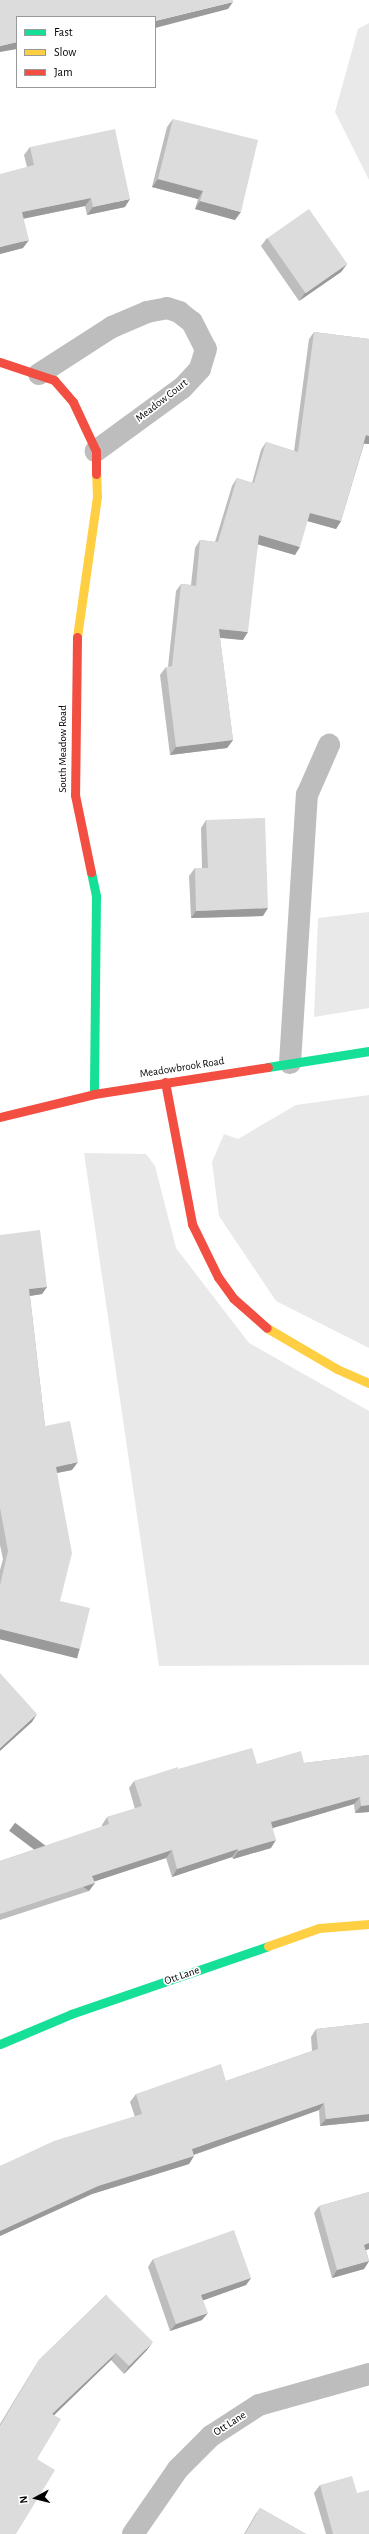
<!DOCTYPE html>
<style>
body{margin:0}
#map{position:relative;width:369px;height:2534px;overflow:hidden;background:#fff;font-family:"Alegreya Sans",sans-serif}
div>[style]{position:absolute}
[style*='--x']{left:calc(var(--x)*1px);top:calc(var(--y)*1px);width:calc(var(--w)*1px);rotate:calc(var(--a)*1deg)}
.green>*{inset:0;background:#e9e9e9}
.street>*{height:22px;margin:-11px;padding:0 11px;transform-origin:11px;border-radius:11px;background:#bdbdbd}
.fast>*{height:9px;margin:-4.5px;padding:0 4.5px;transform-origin:4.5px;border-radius:4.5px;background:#16e098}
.slow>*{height:9px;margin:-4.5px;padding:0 4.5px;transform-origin:4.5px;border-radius:4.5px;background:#ffcf43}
.jam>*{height:9px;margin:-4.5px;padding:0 4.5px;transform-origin:4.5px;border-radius:4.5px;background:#f24e42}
.wall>*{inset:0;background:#bdbdbd}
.shaded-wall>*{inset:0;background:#9a9a9a;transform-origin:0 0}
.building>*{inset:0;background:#dcdcdc;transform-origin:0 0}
span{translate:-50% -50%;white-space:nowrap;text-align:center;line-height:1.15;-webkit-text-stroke:3.5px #fff;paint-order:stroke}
.street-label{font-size:11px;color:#000}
.legend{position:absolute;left:16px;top:16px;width:140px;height:72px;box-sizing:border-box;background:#fff;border:1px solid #999;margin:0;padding:5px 7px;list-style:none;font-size:12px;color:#000}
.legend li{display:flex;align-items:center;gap:8px;height:20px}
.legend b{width:20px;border:1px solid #999}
.north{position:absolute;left:16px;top:2478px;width:40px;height:40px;-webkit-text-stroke:3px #fff;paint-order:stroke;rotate:263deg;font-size:11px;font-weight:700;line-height:16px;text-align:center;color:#000}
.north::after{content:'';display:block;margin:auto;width:14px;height:18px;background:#000;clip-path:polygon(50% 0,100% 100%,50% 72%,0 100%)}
</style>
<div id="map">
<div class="green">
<div style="clip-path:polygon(369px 23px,369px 180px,335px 112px,358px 29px)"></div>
<div style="clip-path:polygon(369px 912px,369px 1008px,314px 1017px,318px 918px)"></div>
<div style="clip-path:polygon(369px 1095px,369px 1348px,276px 1301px,219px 1216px,212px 1162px,224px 1134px,238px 1139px,296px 1105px)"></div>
<div style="clip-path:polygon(84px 1153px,146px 1154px,155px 1166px,176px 1248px,249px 1343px,369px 1411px,369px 1665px,159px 1666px)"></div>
</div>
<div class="street">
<div style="--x:39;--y:374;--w:87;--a:-32.8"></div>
<div style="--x:112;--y:327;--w:38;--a:-23"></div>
<div style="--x:147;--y:312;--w:20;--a:-11"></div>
<div style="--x:167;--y:308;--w:13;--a:18"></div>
<div style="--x:179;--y:312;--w:16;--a:38"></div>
<div style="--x:192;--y:322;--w:30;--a:63"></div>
<div style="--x:206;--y:349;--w:21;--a:107"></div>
<div style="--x:200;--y:369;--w:26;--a:133"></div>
<div style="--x:182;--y:388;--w:107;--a:143.8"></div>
<div style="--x:290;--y:1063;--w:269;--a:-86.4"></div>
<div style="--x:307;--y:795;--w:55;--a:-66.3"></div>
<div style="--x:133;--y:2534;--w:79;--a:-55.3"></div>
<div style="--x:178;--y:2469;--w:47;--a:-45"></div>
<div style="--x:211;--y:2436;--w:57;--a:-32.9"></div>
<div style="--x:259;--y:2405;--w:114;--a:-15.7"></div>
</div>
<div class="fast">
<div style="--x:91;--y:872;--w:25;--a:78"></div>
<div style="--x:96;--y:896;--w:198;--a:90.6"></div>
<div style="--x:268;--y:1067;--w:102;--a:-9"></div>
<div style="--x:0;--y:2044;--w:77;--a:-22.9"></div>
<div style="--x:71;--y:2014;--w:208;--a:-19"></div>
</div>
<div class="slow">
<div style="--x:77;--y:637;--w:141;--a:-81.9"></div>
<div style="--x:97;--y:497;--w:23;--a:-92"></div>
<div style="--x:267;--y:1328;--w:81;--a:30.4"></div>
<div style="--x:337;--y:1369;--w:35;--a:24"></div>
<div style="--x:268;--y:1946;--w:54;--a:-19.4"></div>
<div style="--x:319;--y:1928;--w:50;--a:-4.6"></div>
</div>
<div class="jam">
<div style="--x:0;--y:362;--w:57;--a:18.4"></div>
<div style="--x:54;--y:380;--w:29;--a:49"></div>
<div style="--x:73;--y:402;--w:54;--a:64.9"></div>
<div style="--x:96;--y:451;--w:23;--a:90"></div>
<div style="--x:77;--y:637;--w:158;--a:90.7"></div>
<div style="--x:75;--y:795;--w:79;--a:78.3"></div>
<div style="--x:165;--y:1082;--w:145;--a:79.2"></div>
<div style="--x:192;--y:1224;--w:59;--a:63.9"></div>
<div style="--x:218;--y:1277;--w:26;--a:54"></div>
<div style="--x:233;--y:1298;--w:45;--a:41.4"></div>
<div style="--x:0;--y:1117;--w:97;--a:-13.7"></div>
<div style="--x:94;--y:1094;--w:176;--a:-8.8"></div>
</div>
<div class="wall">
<div style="clip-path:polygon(173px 119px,235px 220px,195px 209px,198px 199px,152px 187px,167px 127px)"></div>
<div style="clip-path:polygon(30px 147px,125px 207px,87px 215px,85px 206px,23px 219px,23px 248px,0 254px,27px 167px,24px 155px)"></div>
<div style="clip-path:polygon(267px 238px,347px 264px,341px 272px,299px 301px,261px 246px)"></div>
<div style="clip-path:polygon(314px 332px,369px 339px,369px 444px,364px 444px,341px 521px,336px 529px,307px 521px,295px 555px,258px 544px,243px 640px,220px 638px,233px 740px,227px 748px,170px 755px,160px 675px,166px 667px,168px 667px,176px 591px,181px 584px,191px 585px,195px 548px,200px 540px,215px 542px,232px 486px,237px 478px,252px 483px,261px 450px,266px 442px,294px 451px,309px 339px)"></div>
<div style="clip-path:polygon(206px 820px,263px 916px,191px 918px,189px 876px,195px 868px,202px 868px,201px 828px)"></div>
<div style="clip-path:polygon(0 1235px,47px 1287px,42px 1294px,30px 1296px,45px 1426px,72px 1470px,57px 1473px,60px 1601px,80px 1649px,75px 1657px,0 1639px,0 1570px,3px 1559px,0 1545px)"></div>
<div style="clip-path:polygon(369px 1755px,369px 1812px,355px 1813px,354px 1804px,273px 1828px,271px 1848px,233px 1859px,232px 1857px,172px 1877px,166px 1858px,94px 1881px,89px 1891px,0 1920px,0 1861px,102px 1827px,102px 1825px,107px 1817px,135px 1809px,129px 1788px,134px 1781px,178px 1769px,257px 1764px,304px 1763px)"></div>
<div style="clip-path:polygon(369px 2023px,369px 2121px,320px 2126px,319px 2110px,194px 2155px,194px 2156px,189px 2164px,92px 2194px,0 2236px,0 2166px,135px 2117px,130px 2102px,136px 2094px,226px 2081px,312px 2051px,311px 2037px,316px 2029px)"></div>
<div style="clip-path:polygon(369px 2192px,369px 2249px,366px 2250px,369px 2261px,364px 2269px,332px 2278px,314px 2213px,319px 2206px)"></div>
<div style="clip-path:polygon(153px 2259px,251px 2278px,246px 2285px,203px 2300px,202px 2320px,170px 2331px,148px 2267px)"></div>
<div style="clip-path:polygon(106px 2295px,147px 2350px,124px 2374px,111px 2360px,54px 2415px,37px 2459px,0 2534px,0 2424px,34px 2368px,39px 2360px)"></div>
<div style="clip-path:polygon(320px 2485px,357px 2493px,369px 2534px,326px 2534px,314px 2493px)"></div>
<div style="clip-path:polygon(260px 2508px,306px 2534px,244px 2534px,255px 2515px)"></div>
</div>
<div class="shaded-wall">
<div style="clip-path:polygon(233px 2px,228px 9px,155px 28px,155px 21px)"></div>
<div style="clip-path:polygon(17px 42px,17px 49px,0 52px,0 46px)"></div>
<div style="clip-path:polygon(158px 179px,203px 191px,198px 199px,152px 187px)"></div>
<div style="clip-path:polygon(91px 198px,85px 206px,16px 220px,22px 212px)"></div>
<div style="clip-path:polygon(130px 199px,125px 207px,87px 215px,93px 207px)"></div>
<div style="clip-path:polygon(200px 201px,241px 212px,235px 220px,195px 209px)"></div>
<div style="clip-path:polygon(29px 240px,23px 248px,0 254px,0 247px)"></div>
<div style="clip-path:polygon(347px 264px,341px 272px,299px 301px,305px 293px)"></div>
<div style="clip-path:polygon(366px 435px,369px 436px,369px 444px,361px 443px)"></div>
<div style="clip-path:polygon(310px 513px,341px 521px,336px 529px,304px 520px)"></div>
<div style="clip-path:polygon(259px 535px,300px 547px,295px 555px,253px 543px)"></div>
<div style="clip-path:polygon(219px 629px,248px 632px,243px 640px,214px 637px)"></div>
<div style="clip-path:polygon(233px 740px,227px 748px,170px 755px,176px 747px)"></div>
<div style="clip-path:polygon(268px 908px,263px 916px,191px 918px,196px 911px)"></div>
<div style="clip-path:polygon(47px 1287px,42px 1294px,23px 1297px,29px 1289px)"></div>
<div style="clip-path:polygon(78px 1462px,72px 1470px,51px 1474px,56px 1467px)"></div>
<div style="left:0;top:1629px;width:82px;height:10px;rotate:14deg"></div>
<div style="clip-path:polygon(37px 1714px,32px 1722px,0 1751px,0 1748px)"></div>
<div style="clip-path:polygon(360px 1797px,354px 1804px,266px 1830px,271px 1822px)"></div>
<div style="clip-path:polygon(369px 1805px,369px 1812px,355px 1813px,361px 1806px)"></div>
<div style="clip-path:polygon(276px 1840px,271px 1848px,233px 1859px,238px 1851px)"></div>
<div style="clip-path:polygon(238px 1849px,232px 1857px,172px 1877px,177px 1869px)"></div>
<div style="clip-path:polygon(172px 1850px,166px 1858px,87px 1884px,92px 1876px)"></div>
<div style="left:95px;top:1883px;width:10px;height:100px;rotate:127deg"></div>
<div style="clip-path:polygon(324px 2103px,319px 2110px,187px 2157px,192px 2149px)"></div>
<div style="clip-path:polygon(369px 2114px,369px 2121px,320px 2126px,326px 2119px)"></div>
<div style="clip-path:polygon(194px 2156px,189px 2164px,92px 2194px,0 2236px,0 2231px,98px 2186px)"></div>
<div style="clip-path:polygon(369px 2243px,369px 2249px,359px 2252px,364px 2245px)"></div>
<div style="clip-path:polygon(369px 2261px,364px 2269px,332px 2278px,337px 2270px)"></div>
<div style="clip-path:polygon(251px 2278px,246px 2285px,196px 2303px,201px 2295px)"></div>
<div style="clip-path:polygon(208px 2313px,202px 2320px,170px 2331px,176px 2324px)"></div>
<div style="clip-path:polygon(153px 2342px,147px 2350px,124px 2374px,129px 2366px)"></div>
<div style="clip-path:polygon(116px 2353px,111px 2360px,47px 2422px,52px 2414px)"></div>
</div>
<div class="building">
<div style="clip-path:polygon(0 0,233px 0,233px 2px,155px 21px,155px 17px,17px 17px,17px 42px,0 46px)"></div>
<div style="clip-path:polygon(173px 119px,258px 140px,241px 212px,200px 201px,203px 191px,158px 179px)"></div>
<div style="clip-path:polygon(115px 129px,130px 199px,93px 207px,91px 198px,22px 212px,29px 240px,0 247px,0 174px,34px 165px,30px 147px)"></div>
<div style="left:309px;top:209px;width:67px;height:51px;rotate:55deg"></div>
<div style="clip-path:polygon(314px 332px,369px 339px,369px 436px,366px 435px,341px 521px,310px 513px,300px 547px,259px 535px,248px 632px,219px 629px,233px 740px,176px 747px,166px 667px,172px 666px,181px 584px,196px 586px,200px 540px,218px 542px,237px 478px,254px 483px,266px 442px,298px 452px)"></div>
<div style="clip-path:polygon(265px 818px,268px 908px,196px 911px,195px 868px,208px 868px,206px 820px)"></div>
<div style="clip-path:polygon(40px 1230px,47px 1287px,29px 1289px,45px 1426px,70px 1421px,78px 1462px,56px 1467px,72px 1553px,60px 1601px,90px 1608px,80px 1649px,0 1629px,0 1585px,8px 1551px,0 1508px,0 1235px)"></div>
<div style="clip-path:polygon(0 1673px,37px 1714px,0 1748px)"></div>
<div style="clip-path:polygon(252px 1748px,257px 1764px,301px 1751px,304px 1763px,369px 1755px,369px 1805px,361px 1806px,360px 1797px,271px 1822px,276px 1840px,238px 1851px,238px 1849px,177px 1869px,172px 1850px,92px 1876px,95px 1883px,0 1914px,0 1861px,109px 1824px,107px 1817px,142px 1806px,134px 1781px,178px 1767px,178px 1769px)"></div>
<div style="clip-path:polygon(369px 2023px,369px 2114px,326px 2119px,324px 2103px,192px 2149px,194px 2156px,98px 2186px,0 2231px,0 2166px,54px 2141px,142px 2114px,136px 2094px,221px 2064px,226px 2081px,318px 2049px,316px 2029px)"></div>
<div style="clip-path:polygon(369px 2192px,369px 2243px,364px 2245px,369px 2261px,337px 2270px,319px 2206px)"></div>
<div style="clip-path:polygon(234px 2230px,251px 2278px,201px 2295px,208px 2313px,176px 2324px,153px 2259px)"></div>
<div style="clip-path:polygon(106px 2295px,153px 2342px,129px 2366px,116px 2353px,52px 2414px,61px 2419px,37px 2459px,55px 2470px,16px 2534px,0 2534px,0 2426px,39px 2360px)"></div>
<div style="clip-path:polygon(352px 2476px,357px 2493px,369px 2490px,369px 2534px,333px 2534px,320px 2485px)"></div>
<div style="clip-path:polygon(260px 2508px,306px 2534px,245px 2534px)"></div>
</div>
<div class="street-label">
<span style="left:162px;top:401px;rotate:-38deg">Meadow Court</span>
<span style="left:63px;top:749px;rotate:-90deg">South Meadow Road</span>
<span style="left:182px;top:1068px;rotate:-9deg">Meadowbrook Road</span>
<span style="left:182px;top:1976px;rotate:-19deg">Ott Lane</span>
<span style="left:230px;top:2424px;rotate:-33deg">Ott Lane</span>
</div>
<ul class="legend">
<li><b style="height:5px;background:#16e098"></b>Fast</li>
<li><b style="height:5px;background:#ffcf43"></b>Slow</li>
<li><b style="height:5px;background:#f24e42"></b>Jam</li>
</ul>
<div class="north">N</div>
</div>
